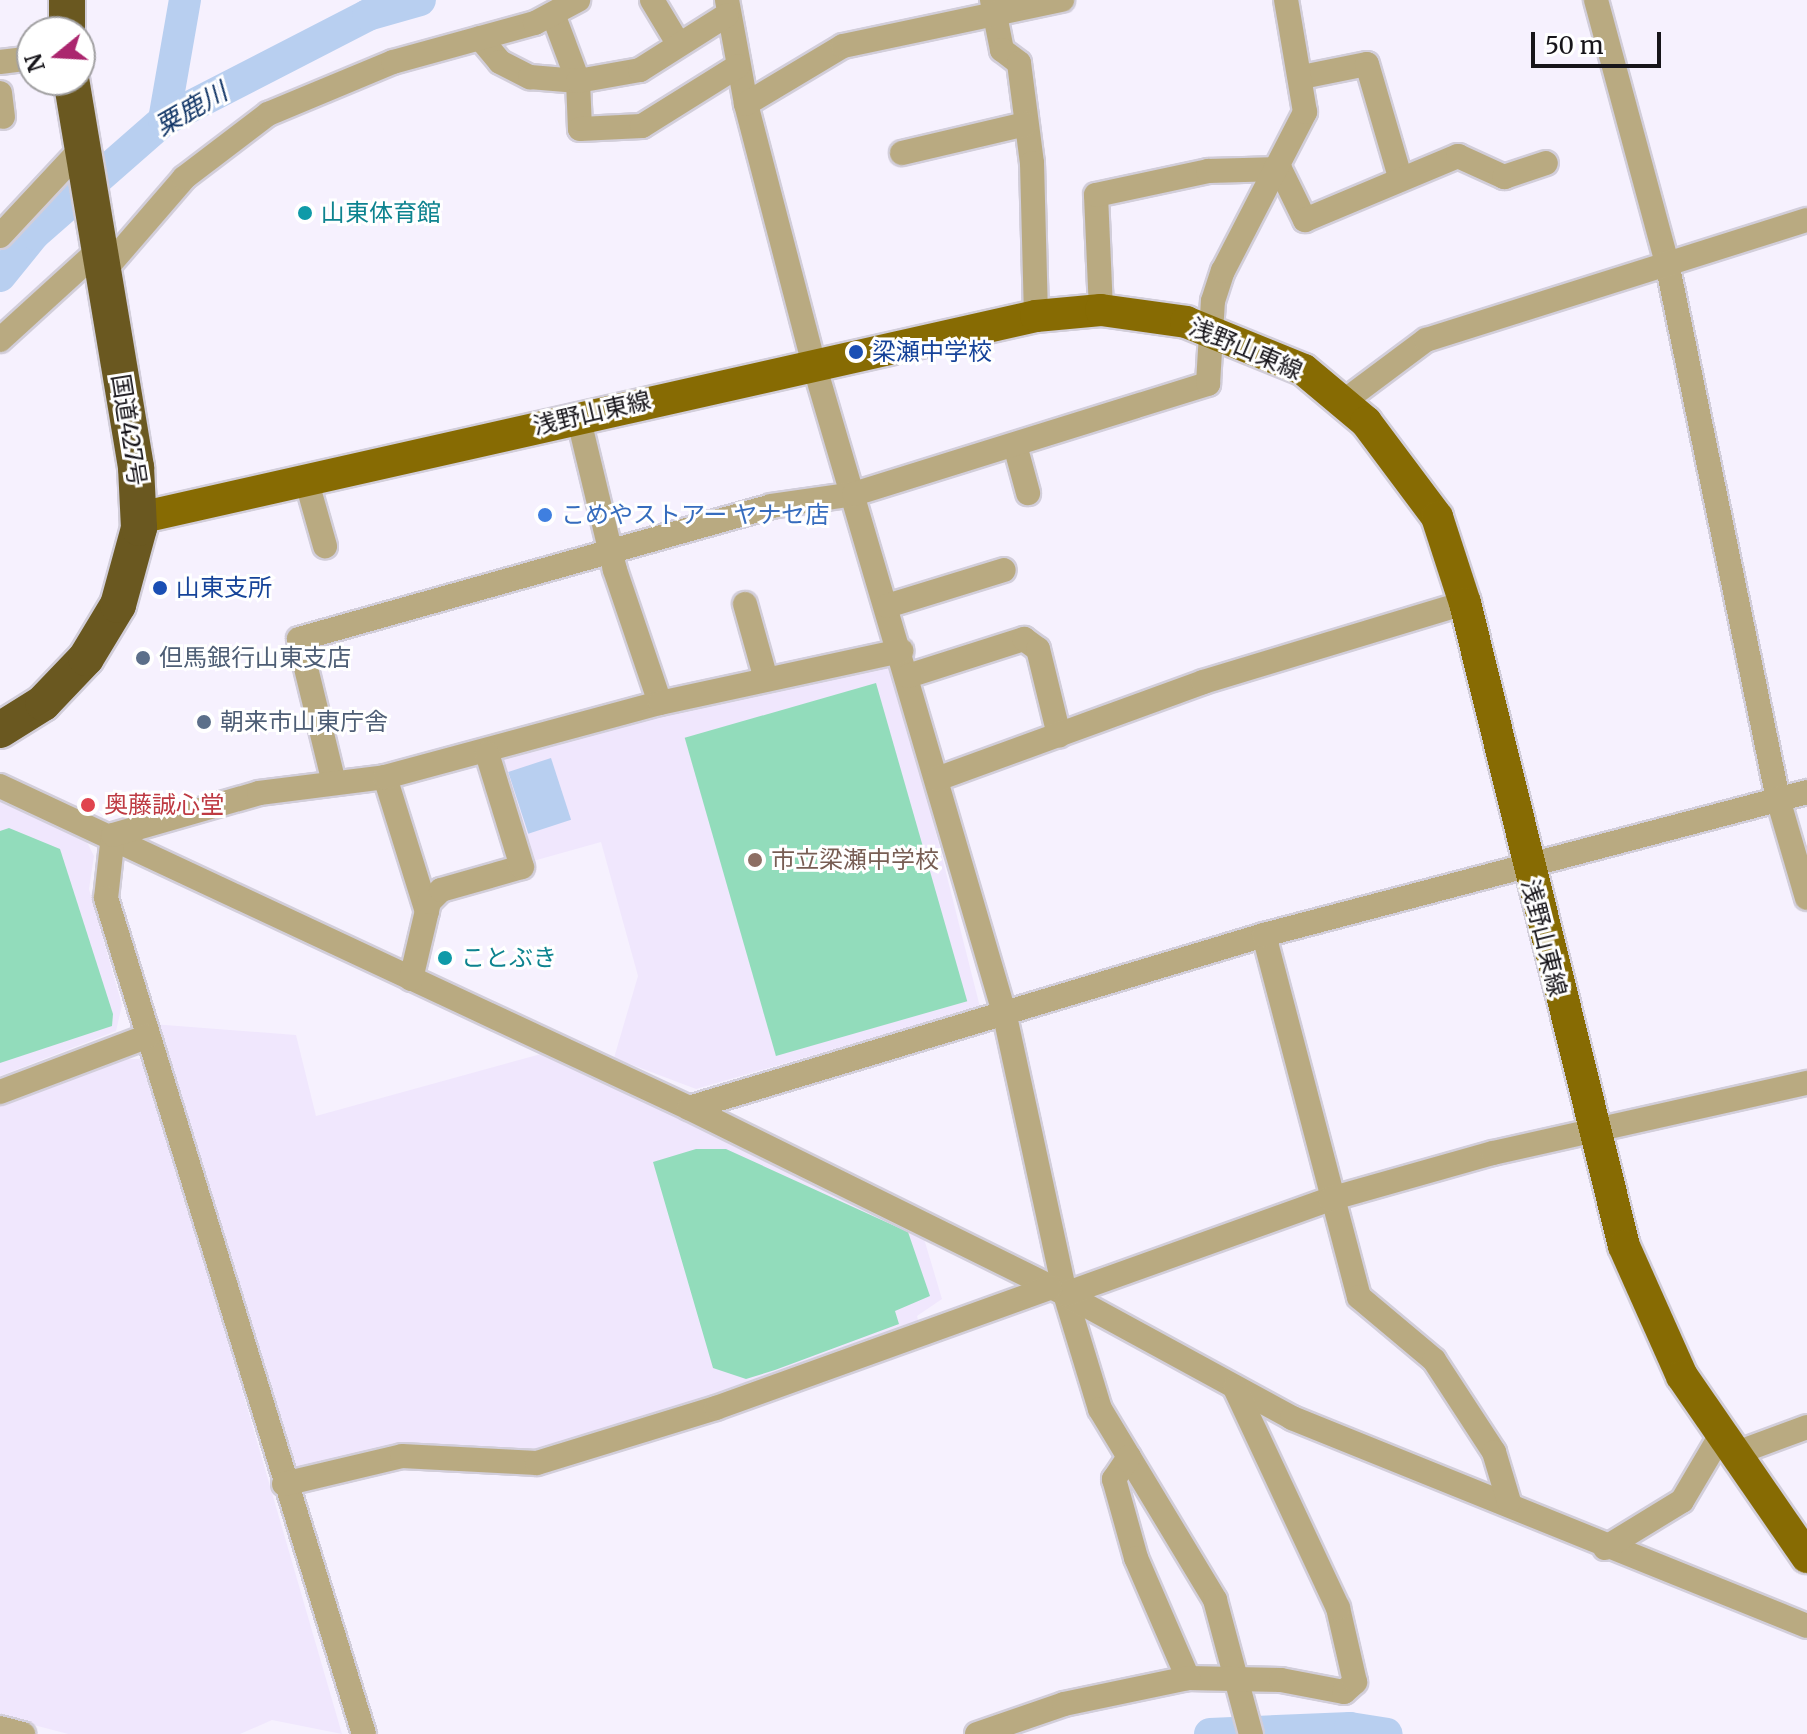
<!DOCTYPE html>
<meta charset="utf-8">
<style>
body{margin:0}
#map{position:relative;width:1807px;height:1734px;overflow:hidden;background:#f6f1fe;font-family:Merriweather,"Noto Sans JP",serif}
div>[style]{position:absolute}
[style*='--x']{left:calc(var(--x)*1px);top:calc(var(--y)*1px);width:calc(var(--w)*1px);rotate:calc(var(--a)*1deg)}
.built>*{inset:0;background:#f0e7fd}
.green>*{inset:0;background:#92dcbb;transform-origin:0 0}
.water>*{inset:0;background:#b8cff0;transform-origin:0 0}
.river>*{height:32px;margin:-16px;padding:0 16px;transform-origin:16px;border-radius:16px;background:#b8cff0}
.roads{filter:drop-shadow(2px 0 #d2ceda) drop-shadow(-2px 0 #d2ceda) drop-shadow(0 2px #d2ceda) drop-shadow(0 -2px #d2ceda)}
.minor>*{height:24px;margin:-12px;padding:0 12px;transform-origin:12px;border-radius:12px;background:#b9aa81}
.major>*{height:32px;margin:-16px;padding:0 16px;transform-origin:16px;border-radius:16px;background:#876b03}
.highway>*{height:36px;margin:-18px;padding:0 18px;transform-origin:18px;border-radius:18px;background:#6a5820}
.dots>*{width:22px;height:22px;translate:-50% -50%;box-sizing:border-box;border:4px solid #fff;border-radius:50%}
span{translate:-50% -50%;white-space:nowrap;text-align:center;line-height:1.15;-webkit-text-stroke:6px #fff;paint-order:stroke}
.culture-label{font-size:24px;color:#0d838f}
.left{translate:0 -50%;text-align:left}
.street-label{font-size:24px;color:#17151a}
.transit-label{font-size:24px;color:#164399}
.shop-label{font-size:24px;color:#366cbe}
.service-label{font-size:24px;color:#4e5e75}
.health-label{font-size:24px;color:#be3a42}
.education-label{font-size:24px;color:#785e54}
.water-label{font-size:26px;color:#113566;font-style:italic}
.north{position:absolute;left:16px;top:16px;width:80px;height:80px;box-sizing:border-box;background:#fff;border:2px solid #a2a1a3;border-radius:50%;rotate:252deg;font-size:22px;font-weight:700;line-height:32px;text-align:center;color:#17151a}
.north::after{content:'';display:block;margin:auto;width:28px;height:36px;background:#ab266e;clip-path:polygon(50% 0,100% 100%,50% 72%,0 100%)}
.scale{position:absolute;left:1531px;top:32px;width:130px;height:36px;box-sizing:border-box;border:4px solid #17151a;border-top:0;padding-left:10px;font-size:24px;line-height:28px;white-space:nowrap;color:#17151a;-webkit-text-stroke:6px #fff;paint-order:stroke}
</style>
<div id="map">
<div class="built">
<div style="clip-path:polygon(893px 663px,980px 1007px,696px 1089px,614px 1058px,638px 976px,601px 842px,526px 863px,498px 757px,654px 711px)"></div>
<div style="clip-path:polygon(0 801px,87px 842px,94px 856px,89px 889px,122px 1005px,116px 1031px,0 1076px)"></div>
<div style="clip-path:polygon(152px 1024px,296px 1035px,316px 1116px,552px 1051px,922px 1232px,942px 1299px,917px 1316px,920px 1327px,538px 1453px,411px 1442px,292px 1470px)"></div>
<div style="clip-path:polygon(120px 1059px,146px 1059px,342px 1734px,272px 1720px,240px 1734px,68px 1734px,0 1716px,0 1103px)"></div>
</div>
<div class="green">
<div style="left:876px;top:683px;width:331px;height:199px;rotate:74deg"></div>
<div style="clip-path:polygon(9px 828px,60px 849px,113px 1014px,112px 1026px,0 1063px,0 831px)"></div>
<div style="clip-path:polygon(696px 1149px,726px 1149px,908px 1232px,930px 1296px,895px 1311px,899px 1324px,775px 1370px,746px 1379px,713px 1368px,653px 1162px)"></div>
</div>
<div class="water">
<div style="left:551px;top:758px;width:65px;height:45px;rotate:72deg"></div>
</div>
<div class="river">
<div style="--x:164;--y:120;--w:122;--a:-80.1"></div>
<div style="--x:0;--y:276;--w:54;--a:-51"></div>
<div style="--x:34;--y:234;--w:173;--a:-41.2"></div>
<div style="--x:164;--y:120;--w:229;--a:-27.2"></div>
<div style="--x:368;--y:15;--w:54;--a:-16.1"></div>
<div style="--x:1210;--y:1734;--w:140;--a:-2.5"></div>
<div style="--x:1350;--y:1728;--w:37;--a:9"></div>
</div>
<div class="roads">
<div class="minor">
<div style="--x:652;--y:0;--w:52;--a:59"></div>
<div style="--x:727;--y:0;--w:106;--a:79.6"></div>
<div style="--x:746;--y:104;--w:266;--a:75.4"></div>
<div style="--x:813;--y:361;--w:683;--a:73.66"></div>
<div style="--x:1005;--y:1016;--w:284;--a:77.8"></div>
<div style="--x:1065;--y:1294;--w:120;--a:73.1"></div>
<div style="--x:1100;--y:1409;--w:223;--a:58.9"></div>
<div style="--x:1215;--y:1600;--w:139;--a:75"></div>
<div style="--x:992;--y:0;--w:51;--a:78.7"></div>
<div style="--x:1002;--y:50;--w:21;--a:37"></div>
<div style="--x:1019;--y:63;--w:101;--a:82.6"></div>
<div style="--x:1032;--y:163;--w:153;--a:88.5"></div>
<div style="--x:1596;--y:0;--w:272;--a:74.9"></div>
<div style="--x:1667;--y:263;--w:547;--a:78.3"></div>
<div style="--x:1778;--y:799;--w:103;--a:73.7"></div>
<div style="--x:553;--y:14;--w:72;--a:69.5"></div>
<div style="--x:578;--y:81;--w:48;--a:87.6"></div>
<div style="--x:580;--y:129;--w:62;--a:-2.8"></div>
<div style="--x:642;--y:126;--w:113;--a:-32"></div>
<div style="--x:480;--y:38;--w:31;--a:50"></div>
<div style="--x:500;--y:62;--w:34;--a:27"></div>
<div style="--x:530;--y:77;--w:48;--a:4.8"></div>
<div style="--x:578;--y:81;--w:63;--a:-10.1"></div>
<div style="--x:640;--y:70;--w:103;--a:-32.3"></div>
<div style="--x:0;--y:62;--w:32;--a:-7"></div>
<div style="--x:1302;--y:77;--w:66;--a:-11.3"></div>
<div style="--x:1367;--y:64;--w:118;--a:73.7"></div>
<div style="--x:0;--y:93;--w:24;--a:83"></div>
<div style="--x:746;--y:104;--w:113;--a:-30.9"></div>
<div style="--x:843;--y:46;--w:224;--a:-11.9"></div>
<div style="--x:902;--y:153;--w:127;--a:-13.2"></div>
<div style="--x:0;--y:236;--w:119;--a:-47"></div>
<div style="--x:103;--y:272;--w:124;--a:-49.2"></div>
<div style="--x:184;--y:178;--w:106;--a:-37.3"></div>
<div style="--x:268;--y:114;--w:135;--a:-22.6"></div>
<div style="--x:393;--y:62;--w:147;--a:-15.4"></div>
<div style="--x:535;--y:23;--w:49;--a:-28.1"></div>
<div style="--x:1101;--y:310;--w:115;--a:-92.5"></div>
<div style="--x:1096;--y:195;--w:115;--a:-12.1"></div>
<div style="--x:1208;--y:171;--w:72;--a:-1.6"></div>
<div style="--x:1280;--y:169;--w:57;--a:63.9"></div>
<div style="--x:1305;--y:220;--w:166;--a:-22.7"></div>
<div style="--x:1458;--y:156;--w:51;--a:24.5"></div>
<div style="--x:1504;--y:177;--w:44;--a:-18.4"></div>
<div style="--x:0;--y:340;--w:134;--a:-42.3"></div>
<div style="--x:1343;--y:402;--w:104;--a:-36.8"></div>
<div style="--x:1426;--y:340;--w:399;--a:-17.5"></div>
<div style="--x:578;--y:416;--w:158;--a:76.5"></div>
<div style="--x:615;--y:570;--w:140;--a:71.3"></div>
<div style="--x:1015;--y:445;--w:50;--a:74.8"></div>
<div style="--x:306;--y:479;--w:70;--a:74.2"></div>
<div style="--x:745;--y:604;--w:78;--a:74.4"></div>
<div style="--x:887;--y:606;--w:122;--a:-17.1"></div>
<div style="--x:908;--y:676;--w:122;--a:-17.7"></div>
<div style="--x:1024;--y:639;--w:17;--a:36"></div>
<div style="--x:1038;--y:649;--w:89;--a:76.3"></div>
<div style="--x:385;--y:777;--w:141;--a:72.7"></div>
<div style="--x:937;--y:779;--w:283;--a:-20"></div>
<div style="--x:1203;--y:682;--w:274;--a:-16.8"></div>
<div style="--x:334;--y:783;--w:148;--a:-103.7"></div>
<div style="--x:299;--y:639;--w:490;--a:-15.7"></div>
<div style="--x:771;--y:506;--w:84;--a:-8.2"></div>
<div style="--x:854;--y:494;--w:371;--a:-17.3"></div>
<div style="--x:1208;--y:384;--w:83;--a:-86.6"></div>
<div style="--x:1213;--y:301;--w:32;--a:-72"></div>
<div style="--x:1223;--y:271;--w:179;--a:-62.7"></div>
<div style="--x:1305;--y:112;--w:114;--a:-99.6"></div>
<div style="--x:0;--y:786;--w:761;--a:25.05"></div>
<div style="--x:689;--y:1108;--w:419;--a:26.3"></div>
<div style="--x:1065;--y:1294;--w:259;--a:28.6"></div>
<div style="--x:1292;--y:1418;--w:555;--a:21.99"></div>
<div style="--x:113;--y:835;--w:63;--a:96.3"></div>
<div style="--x:106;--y:898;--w:875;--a:72.85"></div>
<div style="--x:113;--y:835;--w:152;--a:-16"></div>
<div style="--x:259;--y:793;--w:127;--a:-7.2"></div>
<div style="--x:385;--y:777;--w:285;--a:-15.1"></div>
<div style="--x:660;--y:703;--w:247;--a:-12.2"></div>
<div style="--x:1264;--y:935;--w:374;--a:75.3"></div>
<div style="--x:1359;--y:1297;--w:98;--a:40"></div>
<div style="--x:1434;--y:1360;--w:110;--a:56.9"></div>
<div style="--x:1494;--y:1452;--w:52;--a:73.3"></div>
<div style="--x:411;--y:979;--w:79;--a:-76.8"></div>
<div style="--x:429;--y:902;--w:17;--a:-45"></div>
<div style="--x:441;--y:890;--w:84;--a:-15.9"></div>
<div style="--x:522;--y:867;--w:119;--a:-107.1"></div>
<div style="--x:0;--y:1092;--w:158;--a:-20.7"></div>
<div style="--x:689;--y:1108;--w:600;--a:-16.74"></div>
<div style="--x:1264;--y:935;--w:562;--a:-14.75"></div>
<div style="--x:1065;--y:1294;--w:282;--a:-19.7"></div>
<div style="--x:1330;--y:1199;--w:169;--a:-15.8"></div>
<div style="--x:1493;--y:1153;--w:322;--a:-12.6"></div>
<div style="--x:1734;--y:1454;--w:78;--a:-20.3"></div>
<div style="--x:1129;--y:1457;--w:27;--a:124"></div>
<div style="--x:1114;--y:1479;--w:82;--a:74.4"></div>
<div style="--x:1136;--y:1558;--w:131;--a:66.6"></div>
<div style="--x:1188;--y:1678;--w:93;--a:1.2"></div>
<div style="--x:1281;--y:1680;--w:64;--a:10.8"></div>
<div style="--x:1344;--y:1692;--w:15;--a:-42"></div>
<div style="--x:1355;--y:1682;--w:76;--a:-102.9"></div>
<div style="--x:1338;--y:1608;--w:243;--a:-115.1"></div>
<div style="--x:284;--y:1484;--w:121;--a:-13.3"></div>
<div style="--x:402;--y:1456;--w:135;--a:3"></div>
<div style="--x:537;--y:1463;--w:187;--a:-17.1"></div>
<div style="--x:716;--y:1408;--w:355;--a:-19.8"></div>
<div style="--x:1605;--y:1548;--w:90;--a:-31.4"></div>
<div style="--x:1682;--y:1501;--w:77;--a:-59.4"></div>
<div style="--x:0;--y:1728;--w:24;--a:15"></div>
<div style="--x:977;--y:1734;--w:92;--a:-19"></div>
<div style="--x:1064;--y:1704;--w:127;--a:-11.8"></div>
</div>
<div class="major">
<div style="--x:139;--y:518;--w:919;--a:-12.69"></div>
<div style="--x:1036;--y:316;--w:65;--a:-5.3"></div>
<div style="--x:1101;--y:310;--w:86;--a:8"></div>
<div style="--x:1186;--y:322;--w:127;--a:22.1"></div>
<div style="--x:1304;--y:370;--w:81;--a:40"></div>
<div style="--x:1366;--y:422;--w:119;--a:53.2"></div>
<div style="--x:1437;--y:517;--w:90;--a:72"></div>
<div style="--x:1465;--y:603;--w:662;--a:76.11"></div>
<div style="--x:1624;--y:1246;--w:142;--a:66"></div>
<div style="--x:1682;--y:1376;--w:220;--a:55.4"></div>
</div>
<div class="highway">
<div style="--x:67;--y:0;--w:32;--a:90"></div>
<div style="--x:0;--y:730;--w:51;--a:-32.1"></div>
<div style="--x:43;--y:703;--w:62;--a:-46.3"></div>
<div style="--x:86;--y:658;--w:62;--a:-58.9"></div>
<div style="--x:118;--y:605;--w:80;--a:-74.7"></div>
<div style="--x:139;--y:528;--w:61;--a:-92.8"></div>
<div style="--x:136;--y:467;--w:392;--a:-99.5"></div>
</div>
</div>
<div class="dots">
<div style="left:305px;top:213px;background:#0f9aa8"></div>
<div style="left:856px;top:352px;background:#1a4fb4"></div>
<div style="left:545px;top:515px;background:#3f7fe0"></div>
<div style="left:160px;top:588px;background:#1a4fb4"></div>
<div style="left:143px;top:658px;background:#5c6f8a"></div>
<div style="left:204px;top:722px;background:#5c6f8a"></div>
<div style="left:88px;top:805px;background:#e0444e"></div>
<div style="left:755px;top:860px;background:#8d6e63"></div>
<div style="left:445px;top:958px;background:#0f9aa8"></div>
</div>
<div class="culture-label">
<span class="left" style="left:321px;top:213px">山東体育館</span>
<span class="left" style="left:461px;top:958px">ことぶき</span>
</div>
<div class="street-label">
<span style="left:1246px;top:349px;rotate:23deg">浅野山東線</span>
<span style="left:592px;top:413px;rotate:-13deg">浅野山東線</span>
<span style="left:129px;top:430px;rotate:81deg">国道427号</span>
<span style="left:1544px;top:938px;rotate:76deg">浅野山東線</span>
</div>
<div class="transit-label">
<span class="left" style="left:872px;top:352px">梁瀬中学校</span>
<span class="left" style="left:176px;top:588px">山東支所</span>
</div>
<div class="shop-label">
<span class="left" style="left:561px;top:515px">こめやストアー ヤナセ店</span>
</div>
<div class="service-label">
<span class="left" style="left:159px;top:658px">但馬銀行山東支店</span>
<span class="left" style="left:220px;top:722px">朝来市山東庁舎</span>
</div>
<div class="health-label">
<span class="left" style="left:104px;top:805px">奥藤誠心堂</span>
</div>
<div class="education-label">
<span class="left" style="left:771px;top:860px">市立梁瀬中学校</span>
</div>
<div class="water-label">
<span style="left:191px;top:109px;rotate:-30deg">粟鹿川</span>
</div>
<div class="north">N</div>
<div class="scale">50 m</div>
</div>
